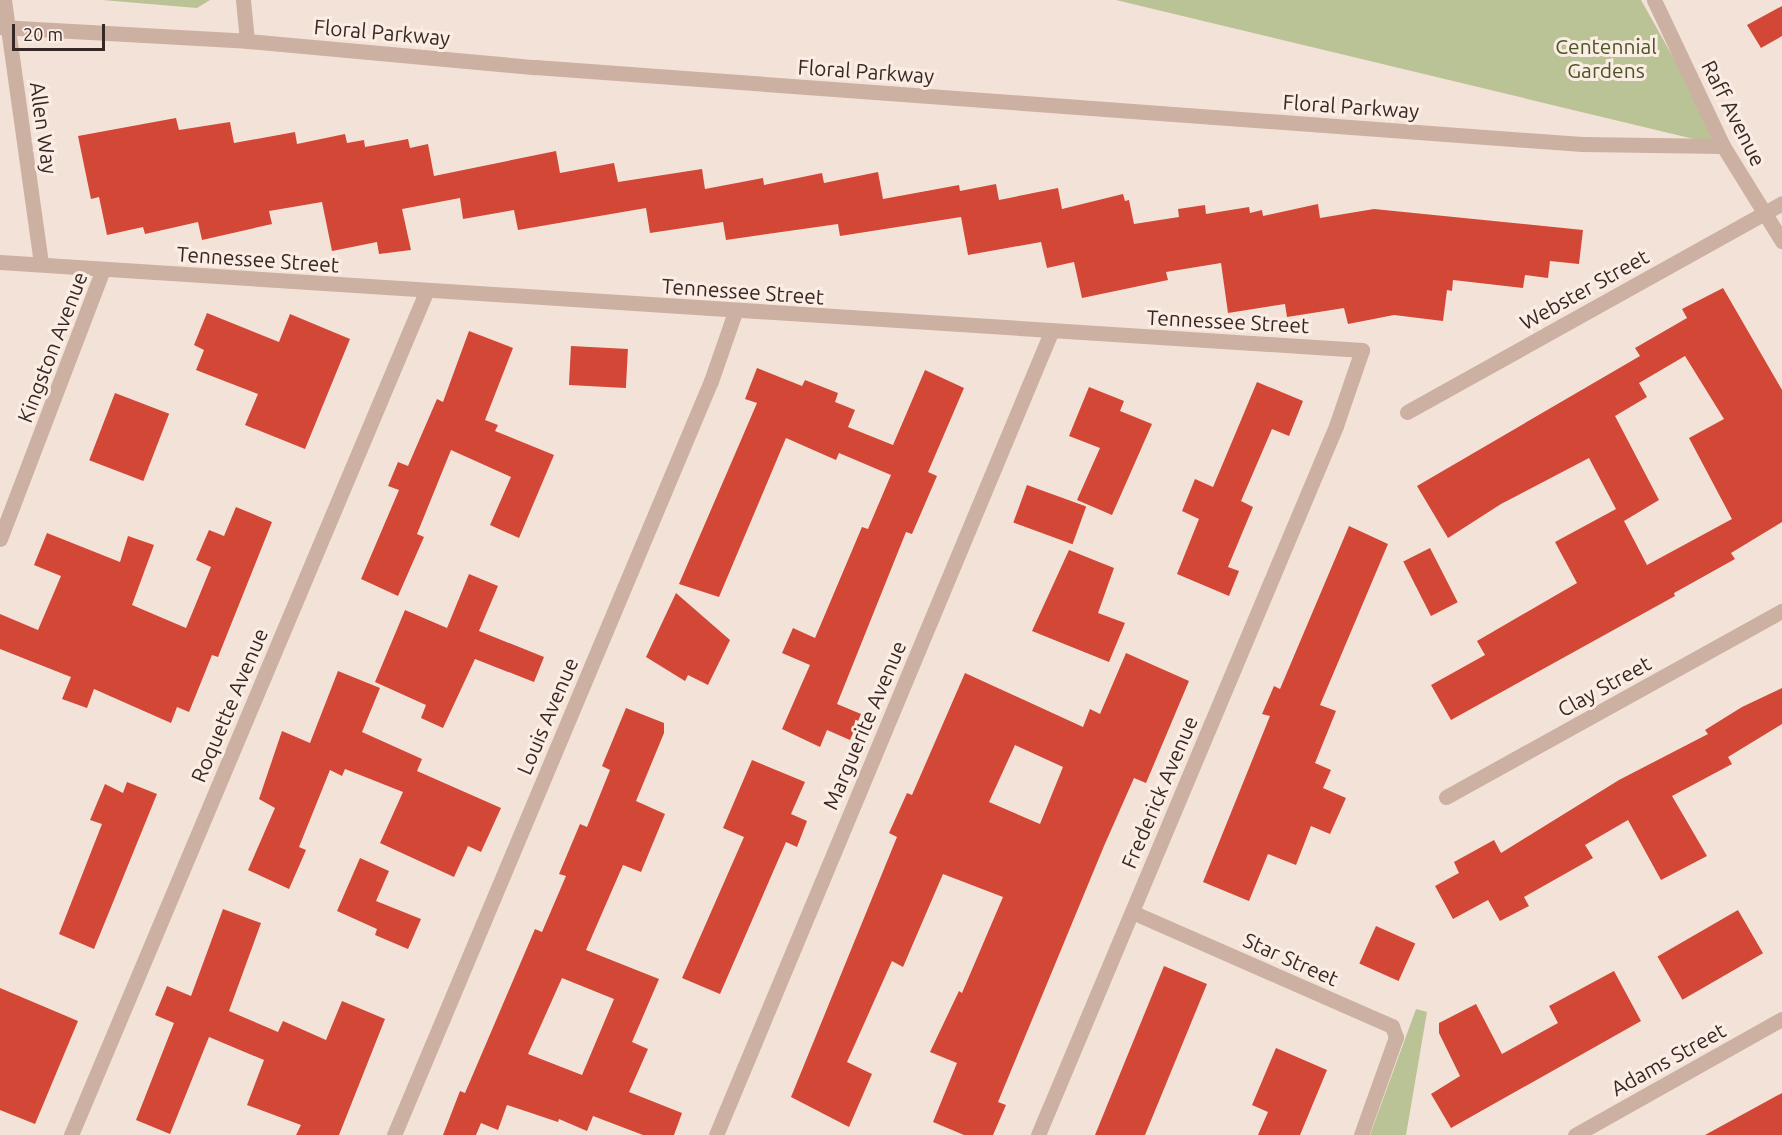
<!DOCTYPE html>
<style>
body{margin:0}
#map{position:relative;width:1782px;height:1135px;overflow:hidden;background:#f3e2d7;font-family:Ubuntu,sans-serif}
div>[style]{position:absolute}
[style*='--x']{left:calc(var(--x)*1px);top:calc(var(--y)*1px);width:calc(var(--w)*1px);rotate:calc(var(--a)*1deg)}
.green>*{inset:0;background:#bac395}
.building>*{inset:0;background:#d24736;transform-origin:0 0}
.minor>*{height:15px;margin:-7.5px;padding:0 7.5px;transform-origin:7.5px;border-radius:7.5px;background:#ccb0a2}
.tertiary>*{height:15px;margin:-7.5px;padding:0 7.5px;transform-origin:7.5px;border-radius:7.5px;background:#ccb0a2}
span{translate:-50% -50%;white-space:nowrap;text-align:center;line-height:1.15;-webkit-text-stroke:6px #fbede3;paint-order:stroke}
.street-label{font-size:21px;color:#362825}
.park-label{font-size:21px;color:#4b5626}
.scale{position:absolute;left:12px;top:24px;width:93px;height:27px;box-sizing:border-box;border:3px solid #362825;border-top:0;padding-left:8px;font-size:18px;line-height:21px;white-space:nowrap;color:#362825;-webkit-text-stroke:4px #fbede3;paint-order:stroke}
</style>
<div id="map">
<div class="green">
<div style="clip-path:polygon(102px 0,210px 0,197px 8px)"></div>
<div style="clip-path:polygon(1116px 0,1641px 0,1723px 146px)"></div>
<div style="clip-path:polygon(1416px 1009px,1427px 1012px,1406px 1135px,1370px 1135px)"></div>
</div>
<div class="building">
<div style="clip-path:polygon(1782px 6px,1782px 36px,1761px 48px,1747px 25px)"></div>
<div style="clip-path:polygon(176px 118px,179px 130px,230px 122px,234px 143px,295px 132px,297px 144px,345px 134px,347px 143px,364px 140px,365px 147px,408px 139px,410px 148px,428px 144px,434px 176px,556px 151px,560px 173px,614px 163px,618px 182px,702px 169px,705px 189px,763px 178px,764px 185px,822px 173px,824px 183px,878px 172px,883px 199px,959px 185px,960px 191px,996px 184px,999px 200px,1058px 188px,1062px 209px,1123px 194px,1125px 201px,1129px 200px,1134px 224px,1179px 217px,1178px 209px,1205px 205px,1206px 214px,1249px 207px,1250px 213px,1262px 210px,1263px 216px,1318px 204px,1320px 218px,1374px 209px,1583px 230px,1579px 264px,1550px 261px,1548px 278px,1525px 275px,1523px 288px,1453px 280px,1452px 291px,1447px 290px,1443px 321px,1394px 315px,1348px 324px,1344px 308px,1287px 317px,1285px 304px,1228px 313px,1221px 263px,1166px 272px,1168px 280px,1082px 298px,1074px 262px,1047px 268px,1041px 242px,968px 255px,961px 217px,840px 236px,838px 224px,726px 240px,723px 222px,650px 233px,646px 208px,518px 230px,514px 210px,463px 219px,460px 198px,402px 209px,411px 250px,379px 254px,377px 242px,332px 251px,322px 202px,269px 211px,272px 224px,202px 240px,198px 222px,145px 234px,143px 227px,107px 235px,99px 197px,91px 199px,78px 136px)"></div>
<div style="clip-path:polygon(evenodd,1723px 288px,1782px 390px,1782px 522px,1731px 553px,1735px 559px,1674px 593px,1675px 596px,1451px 720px,1431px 685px,1485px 655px,1477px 641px,1577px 583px,1555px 542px,1616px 509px,1589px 458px,1501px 504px,1448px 538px,1417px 486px,1640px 356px,1635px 348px,1687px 318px,1682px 309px,1723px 288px,1685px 356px,1724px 419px,1689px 438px,1732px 519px,1647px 565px,1624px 521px,1659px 500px,1615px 416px,1647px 397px,1639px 383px,1685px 356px)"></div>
<div style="clip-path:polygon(207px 313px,279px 342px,290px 314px,350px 339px,305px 449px,245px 425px,258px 394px,196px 370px,204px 350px,194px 345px)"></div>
<div style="clip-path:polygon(469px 331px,513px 348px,485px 420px,498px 425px,495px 431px,554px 455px,519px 538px,490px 525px,511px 477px,451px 450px,417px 534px,424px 537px,398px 596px,361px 579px,399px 490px,388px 486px,398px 462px,408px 466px,437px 399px,443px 402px)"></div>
<div style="left:571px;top:346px;width:57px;height:39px;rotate:3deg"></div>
<div style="clip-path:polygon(757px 368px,802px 386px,805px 380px,838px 393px,835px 402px,855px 410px,848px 427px,893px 445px,925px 370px,964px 388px,928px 472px,937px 476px,912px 534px,906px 532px,837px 704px,861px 714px,850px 740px,827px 730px,820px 747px,782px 729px,810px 665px,782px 653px,793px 628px,815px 638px,862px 527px,868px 529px,891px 475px,839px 453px,836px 460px,786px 438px,719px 597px,679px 584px,757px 403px,745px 399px)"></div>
<div style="clip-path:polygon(1257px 382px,1303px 401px,1289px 436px,1272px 429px,1241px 501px,1253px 507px,1228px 567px,1239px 571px,1229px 596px,1177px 574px,1199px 519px,1182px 511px,1195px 479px,1213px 487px)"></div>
<div style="clip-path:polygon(1089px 387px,1124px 401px,1120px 411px,1152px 424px,1112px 515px,1077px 500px,1100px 448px,1069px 436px)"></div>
<div style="left:115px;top:393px;width:58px;height:72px;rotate:21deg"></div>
<div style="left:1027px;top:485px;width:63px;height:40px;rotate:20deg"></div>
<div style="clip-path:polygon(236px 507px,272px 522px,218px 657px,212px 655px,189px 712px,177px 707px,171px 723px,94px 689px,87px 708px,62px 699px,71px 677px,0 649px,0 614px,38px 630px,61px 576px,34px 565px,47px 533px,120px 562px,128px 536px,154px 545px,132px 605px,186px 628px,211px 567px,196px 560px,209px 530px,224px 536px)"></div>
<div style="clip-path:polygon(1349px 526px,1388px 544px,1320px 705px,1336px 711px,1315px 763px,1331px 770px,1323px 788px,1346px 798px,1330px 834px,1311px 826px,1296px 865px,1268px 854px,1249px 901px,1203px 882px,1270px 716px,1262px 714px,1274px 686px,1280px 689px)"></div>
<div style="left:1430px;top:548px;width:61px;height:30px;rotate:63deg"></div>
<div style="clip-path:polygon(1069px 550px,1114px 568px,1098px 613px,1125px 623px,1109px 662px,1032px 631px)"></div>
<div style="clip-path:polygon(469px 574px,498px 586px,479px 631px,544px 657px,534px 682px,475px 659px,443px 728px,421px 718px,426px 705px,375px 682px,405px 610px,447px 628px)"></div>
<div style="clip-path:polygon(676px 593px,730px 640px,708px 685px,688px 675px,685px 681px,646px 657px)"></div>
<div style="clip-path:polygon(evenodd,1126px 653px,1189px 681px,1146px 783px,1134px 778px,1104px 846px,998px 1102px,1006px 1105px,993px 1135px,964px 1135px,933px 1122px,957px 1063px,930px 1052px,959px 991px,962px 993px,1003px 897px,943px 874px,903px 967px,892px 961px,847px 1062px,872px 1074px,849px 1127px,791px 1097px,897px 837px,889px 833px,907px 793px,912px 795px,965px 673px,1083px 727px,1090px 709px,1100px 714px,1126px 653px,1015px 745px,1063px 767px,1040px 824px,989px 802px,1015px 745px)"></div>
<div style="clip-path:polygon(338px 671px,380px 688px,362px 732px,422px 759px,417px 771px,501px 808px,481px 852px,468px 846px,454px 877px,380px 843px,403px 792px,345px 769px,342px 776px,330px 770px,299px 847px,306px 850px,289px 889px,248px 870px,275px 808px,259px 799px,282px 731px,310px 743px)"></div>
<div style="clip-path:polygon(1782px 688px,1782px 724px,1728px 757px,1732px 764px,1672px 796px,1707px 856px,1661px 880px,1628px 820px,1585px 845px,1593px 858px,1524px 897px,1529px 906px,1500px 921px,1488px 900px,1453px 919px,1435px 886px,1459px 873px,1454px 862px,1494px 840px,1501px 853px,1619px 780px,1708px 734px,1705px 730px,1742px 707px)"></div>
<div style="clip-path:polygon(evenodd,626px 708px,664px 723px,664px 733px,636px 801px,665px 814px,641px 872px,623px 865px,586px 950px,659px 979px,632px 1042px,648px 1049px,629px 1092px,682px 1113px,674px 1135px,643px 1135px,593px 1116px,587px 1131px,559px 1119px,558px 1122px,507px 1105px,498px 1130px,481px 1123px,476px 1135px,443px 1135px,460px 1091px,465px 1093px,535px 929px,542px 932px,566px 876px,559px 874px,580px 824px,587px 827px,610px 770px,602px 766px,626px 708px,562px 978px,614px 999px,582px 1075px,528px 1054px,562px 978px)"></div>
<div style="clip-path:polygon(752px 760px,805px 782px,791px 814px,807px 821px,797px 847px,786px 842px,720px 994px,682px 978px,744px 837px,723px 828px)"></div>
<div style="clip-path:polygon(127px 782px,157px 794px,94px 949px,59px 934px,102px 824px,90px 820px,105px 784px,123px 793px)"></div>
<div style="clip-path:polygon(360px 858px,389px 871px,376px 901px,421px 919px,408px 949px,375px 935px,377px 929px,337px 911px)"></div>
<div style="clip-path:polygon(223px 909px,261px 923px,229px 1011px,278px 1032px,283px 1021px,326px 1040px,342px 1001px,385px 1019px,339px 1135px,296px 1135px,301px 1125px,247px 1105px,264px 1060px,209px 1037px,170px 1134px,136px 1120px,174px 1023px,155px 1015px,167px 986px,191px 996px)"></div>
<div style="left:1738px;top:910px;width:50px;height:93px;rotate:60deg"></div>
<div style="left:1376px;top:926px;width:43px;height:41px;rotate:24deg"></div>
<div style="clip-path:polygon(1164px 966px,1207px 984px,1198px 1006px,1145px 1135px,1095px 1135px)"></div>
<div style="clip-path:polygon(1614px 971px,1641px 1021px,1451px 1128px,1431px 1094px,1460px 1076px,1439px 1033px,1439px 1023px,1476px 1004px,1502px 1054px,1558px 1023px,1549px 1006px)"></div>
<div style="clip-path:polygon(0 988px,78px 1021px,35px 1124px,0 1110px)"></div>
<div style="clip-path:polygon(1276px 1048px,1327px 1070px,1300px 1135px,1258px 1135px,1268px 1112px,1252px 1105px)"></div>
<div style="clip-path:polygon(1782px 1093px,1782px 1135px,1705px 1135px)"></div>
</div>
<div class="minor">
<div style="--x:4;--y:0;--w:266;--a:82"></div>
<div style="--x:243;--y:0;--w:41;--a:84.4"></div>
<div style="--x:1654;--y:0;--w:161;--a:64.7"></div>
<div style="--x:1723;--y:146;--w:112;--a:58.2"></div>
<div style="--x:0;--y:262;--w:1365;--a:3.7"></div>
<div style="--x:1362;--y:350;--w:80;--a:108.9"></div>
<div style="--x:1336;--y:426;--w:769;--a:112.8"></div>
<div style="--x:1407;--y:412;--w:429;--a:-29.1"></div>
<div style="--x:0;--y:539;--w:289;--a:-69.1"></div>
<div style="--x:1446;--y:797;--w:384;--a:-29"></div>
<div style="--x:1132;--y:912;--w:284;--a:23.7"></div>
<div style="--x:1392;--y:1026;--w:12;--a:70"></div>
<div style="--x:1396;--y:1037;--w:104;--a:109.7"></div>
<div style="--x:71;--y:1135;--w:915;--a:-67.16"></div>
<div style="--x:394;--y:1135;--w:818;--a:-67.2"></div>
<div style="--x:711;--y:381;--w:73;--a:-70.8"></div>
<div style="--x:716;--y:1135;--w:870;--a:-67.35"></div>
<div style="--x:1575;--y:1135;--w:237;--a:-29.3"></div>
</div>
<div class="tertiary">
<div style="--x:0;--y:27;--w:247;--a:3.2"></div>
<div style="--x:247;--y:41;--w:289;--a:5.2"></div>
<div style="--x:535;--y:67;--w:1050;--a:4.21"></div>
<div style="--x:1582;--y:144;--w:141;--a:0.8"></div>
</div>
<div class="street-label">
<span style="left:382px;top:32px;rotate:5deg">Floral Parkway</span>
<span style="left:866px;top:71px;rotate:4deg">Floral Parkway</span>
<span style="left:1351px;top:106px;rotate:4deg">Floral Parkway</span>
<span style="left:1734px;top:113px;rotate:63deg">Raff Avenue</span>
<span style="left:44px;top:128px;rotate:82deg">Allen Way</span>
<span style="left:258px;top:259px;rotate:4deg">Tennessee Street</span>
<span style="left:1584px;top:289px;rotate:-29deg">Webster Street</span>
<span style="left:743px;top:291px;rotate:4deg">Tennessee Street</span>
<span style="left:1228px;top:321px;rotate:3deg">Tennessee Street</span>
<span style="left:52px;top:347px;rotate:-69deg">Kingston Avenue</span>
<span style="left:1604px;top:686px;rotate:-29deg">Clay Street</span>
<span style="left:229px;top:705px;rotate:-67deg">Roquette Avenue</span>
<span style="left:547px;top:716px;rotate:-67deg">Louis Avenue</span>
<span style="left:864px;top:725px;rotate:-67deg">Marguerite Avenue</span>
<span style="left:1159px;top:792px;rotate:-67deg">Frederick Avenue</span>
<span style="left:1291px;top:959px;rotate:24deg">Star Street</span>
<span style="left:1668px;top:1059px;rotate:-29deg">Adams Street</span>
</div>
<div class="park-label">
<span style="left:1606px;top:58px">Centennial<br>Gardens</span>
</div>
<div class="scale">20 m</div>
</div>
